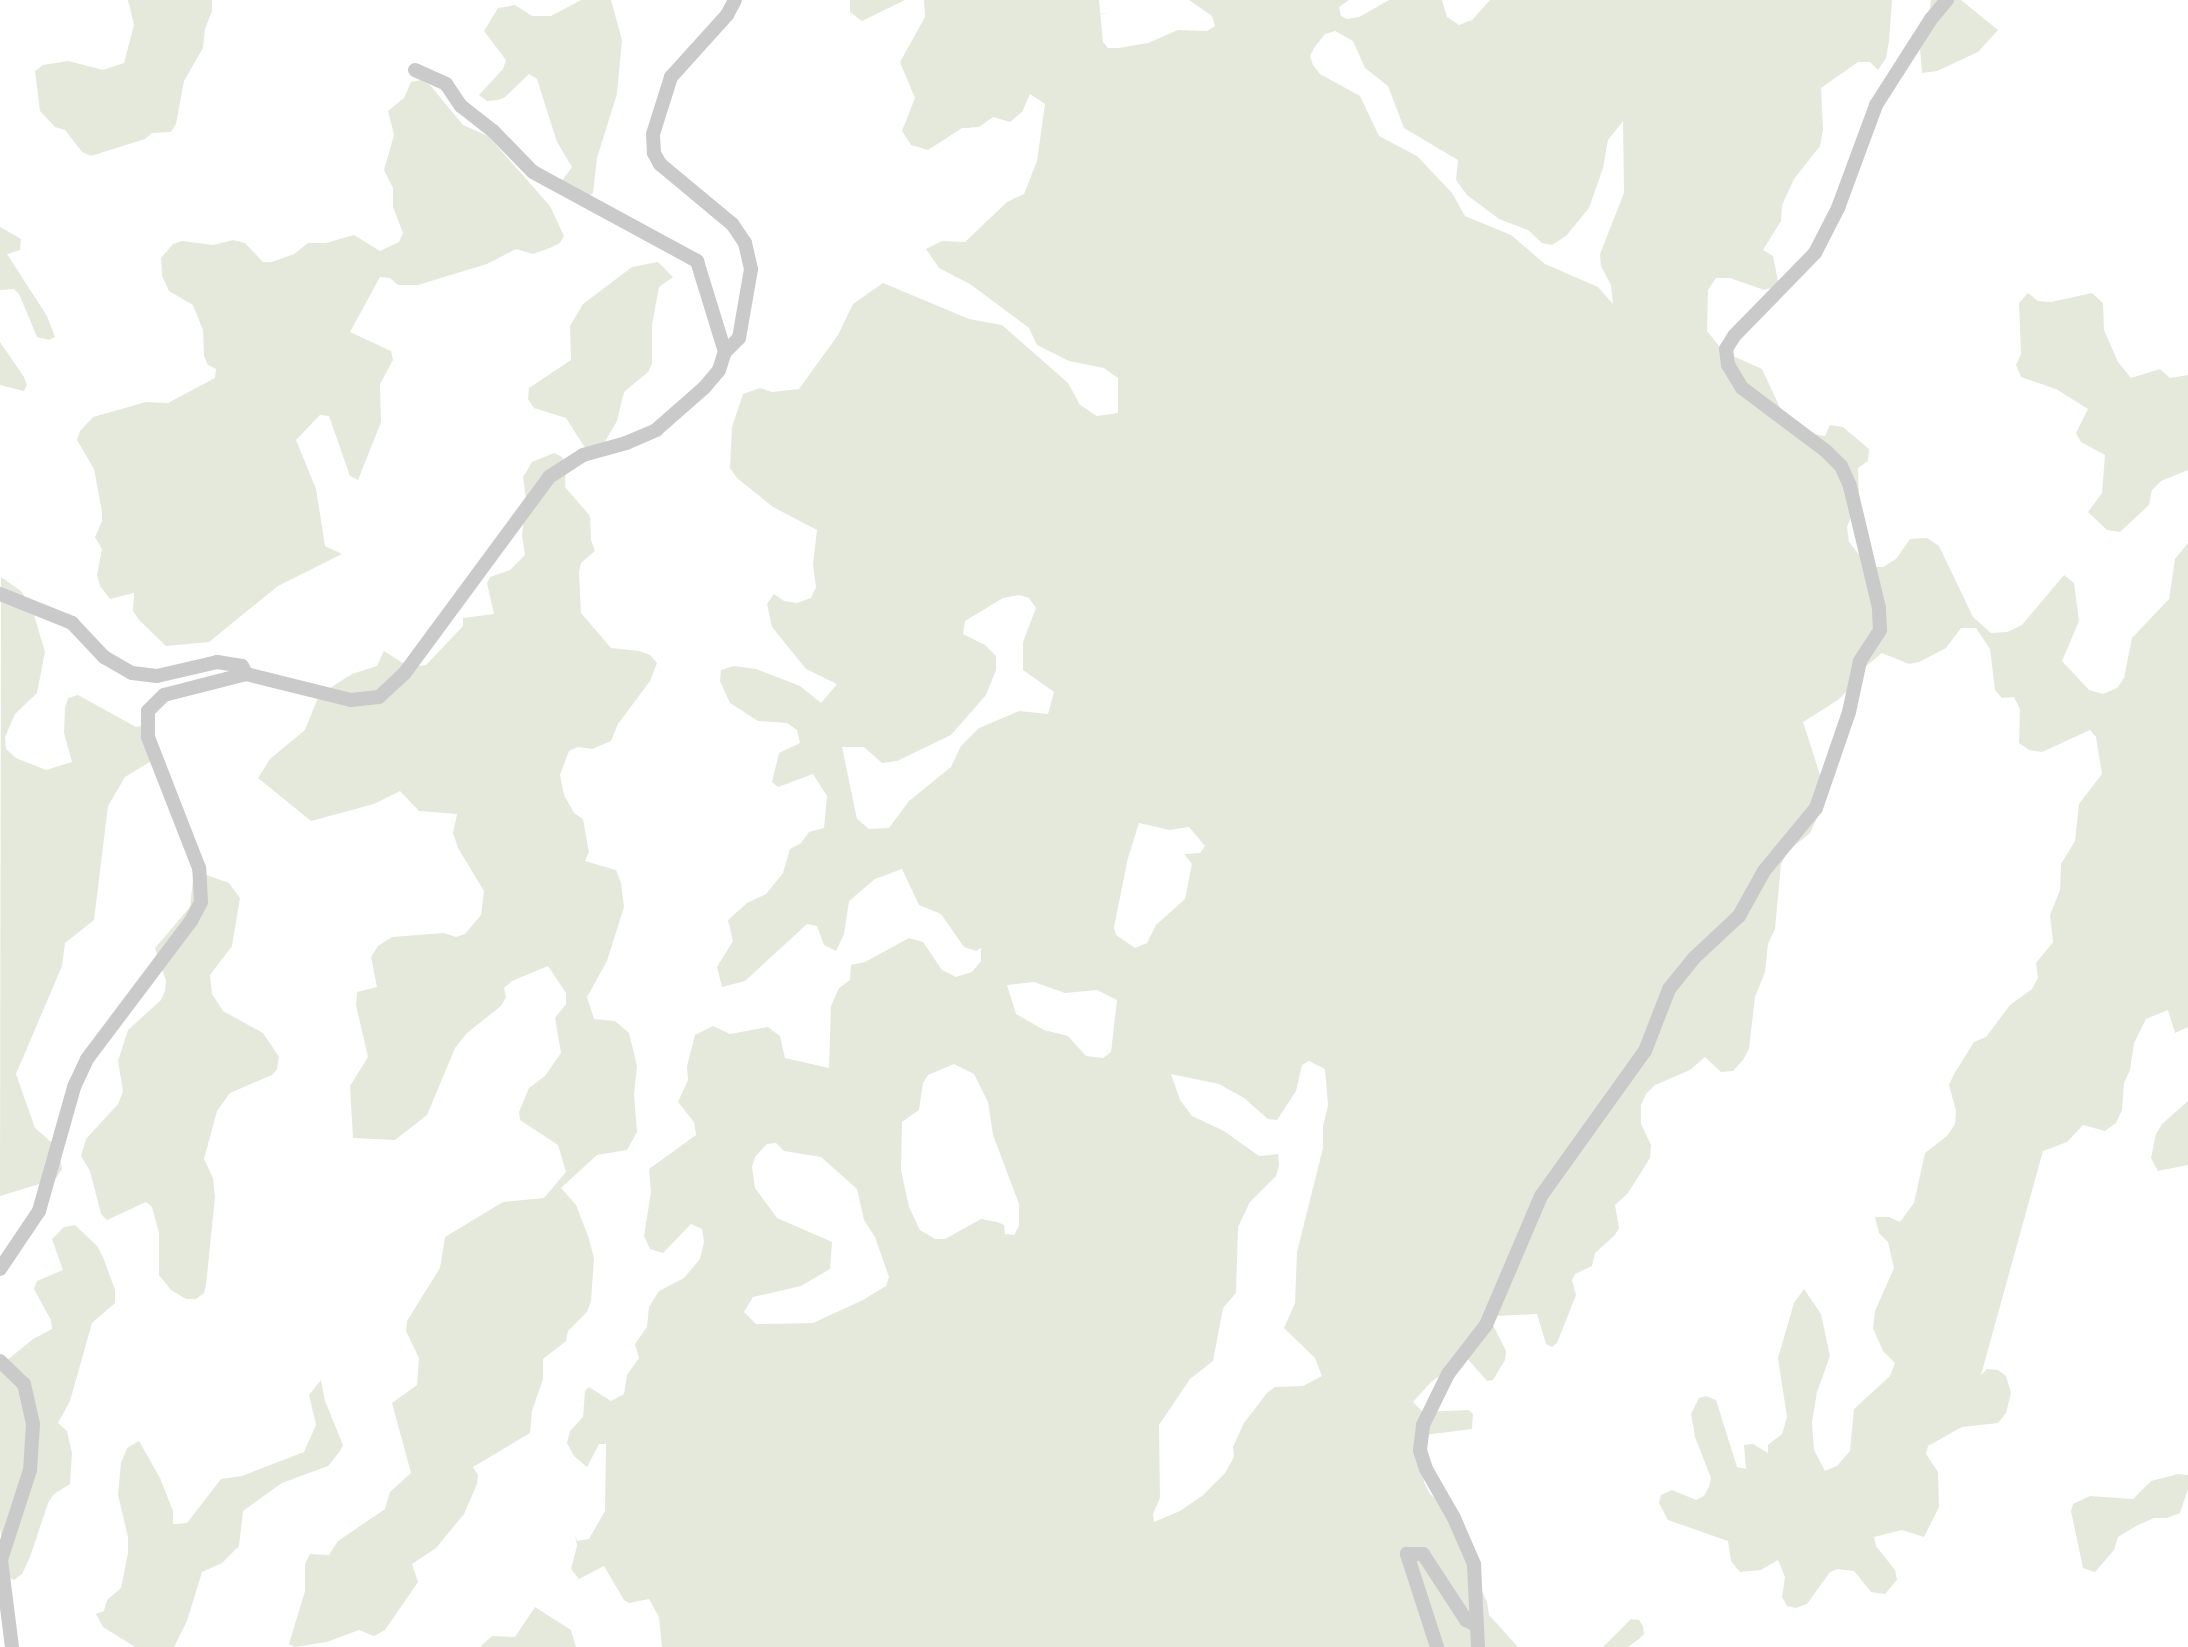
<!DOCTYPE html>
<style>
body{margin:0}
#map{position:relative;width:2188px;height:1647px;overflow:hidden;background:#fff;font-family:"Noto Sans",sans-serif}
div>[style]{position:absolute}
[style*='--x']{left:calc(var(--x)*1px);top:calc(var(--y)*1px);width:calc(var(--w)*1px);rotate:calc(var(--a)*1deg)}
.green>*{inset:0;background:#e4e9dc}
.minor>*{height:14px;margin:-7px;padding:0 7px;transform-origin:7px;border-radius:7px;background:#cacaca}
span{translate:-50% -50%;white-space:nowrap;text-align:center;line-height:1.15;-webkit-text-stroke:8px #fff;paint-order:stroke}
</style>
<div id="map">
<div class="green">
<div style="clip-path:polygon(128px 0,212px 0,212px 11px,205px 29px,203px 48px,184px 81px,176px 124px,171px 132px,152px 133px,145px 139px,91px 156px,82px 152px,65px 130px,55px 127px,40px 111px,35px 71px,43px 65px,68px 61px,103px 70px,124px 63px,134px 25px)"></div>
<div style="clip-path:polygon(581px 0,611px 0,622px 40px,617px 94px,597px 158px,593px 193px,585px 199px,561px 182px,572px 167px,557px 142px,537px 79px,529px 74px,505px 97px,498px 100px,487px 101px,479px 95px,503px 69px,506px 60px,484px 31px,498px 8px,515px 5px,532px 16px,551px 16px)"></div>
<div style="clip-path:polygon(850px 0,905px 0,862px 21px,850px 12px)"></div>
<div style="clip-path:polygon(evenodd,924px 0,1099px 0,1103px 42px,1108px 48px,1119px 48px,1148px 43px,1178px 30px,1207px 31px,1215px 26px,1212px 16px,1189px 0,1349px 0,1339px 7px,1341px 16px,1347px 19px,1359px 17px,1389px 0,1442px 0,1447px 17px,1459px 25px,1472px 20px,1490px 0,1892px 0,1889px 41px,1886px 58px,1878px 70px,1870px 62px,1858px 62px,1821px 88px,1823px 130px,1820px 146px,1794px 179px,1782px 205px,1781px 221px,1763px 250px,1773px 256px,1779px 286px,1764px 290px,1730px 278px,1716px 278px,1708px 290px,1707px 331px,1724px 352px,1762px 369px,1781px 410px,1812px 434px,1825px 436px,1830px 425px,1843px 427px,1869px 449px,1868px 461px,1858px 468px,1859px 498px,1847px 527px,1849px 542px,1869px 567px,1883px 567px,1896px 559px,1910px 539px,1927px 538px,1939px 546px,1973px 617px,1991px 633px,2007px 632px,2022px 625px,2064px 575px,2074px 583px,2079px 621px,2062px 661px,2089px 690px,2103px 694px,2117px 688px,2124px 678px,2132px 638px,2169px 599px,2175px 559px,2188px 543px,2188px 1027px,2175px 1033px,2168px 1010px,2146px 1019px,2134px 1043px,2130px 1070px,2124px 1083px,2122px 1110px,2116px 1123px,2105px 1131px,2083px 1125px,2067px 1142px,2043px 1151px,1981px 1375px,1987px 1369px,1998px 1370px,2006px 1376px,2011px 1393px,2006px 1413px,1998px 1423px,1962px 1427px,1928px 1446px,1926px 1454px,1938px 1472px,1939px 1507px,1924px 1537px,1902px 1530px,1874px 1537px,1876px 1546px,1895px 1570px,1897px 1580px,1885px 1594px,1871px 1592px,1854px 1571px,1837px 1569px,1830px 1572px,1807px 1604px,1796px 1608px,1787px 1606px,1782px 1597px,1785px 1577px,1778px 1560px,1761px 1570px,1740px 1572px,1731px 1561px,1728px 1541px,1668px 1520px,1659px 1503px,1661px 1495px,1672px 1490px,1696px 1500px,1704px 1496px,1709px 1487px,1711px 1478px,1695px 1437px,1691px 1414px,1699px 1398px,1706px 1396px,1716px 1400px,1737px 1467px,1746px 1469px,1744px 1445px,1753px 1444px,1768px 1453px,1768px 1445px,1782px 1434px,1787px 1417px,1778px 1358px,1794px 1303px,1804px 1289px,1821px 1314px,1830px 1356px,1817px 1392px,1812px 1422px,1814px 1450px,1825px 1471px,1837px 1466px,1850px 1451px,1854px 1409px,1890px 1376px,1895px 1363px,1883px 1351px,1873px 1328px,1875px 1311px,1894px 1268px,1888px 1242px,1879px 1233px,1875px 1217px,1889px 1217px,1900px 1222px,1914px 1203px,1925px 1153px,1947px 1136px,1955px 1124px,1956px 1111px,1949px 1085px,1954px 1074px,1974px 1042px,1986px 1037px,2010px 1005px,2032px 989px,2038px 978px,2036px 963px,2053px 942px,2050px 915px,2060px 890px,2061px 864px,2075px 841px,2079px 804px,2102px 774px,2096px 737px,2090px 730px,2042px 752px,2029px 750px,2019px 743px,2020px 709px,2014px 697px,2002px 698px,1995px 690px,1990px 649px,1976px 628px,1961px 628px,1946px 648px,1919px 662px,1909px 664px,1882px 653px,1859px 672px,1852px 686px,1838px 700px,1803px 722px,1821px 778px,1819px 814px,1810px 833px,1788px 851px,1781px 864px,1775px 929px,1768px 944px,1765px 972px,1755px 997px,1749px 1049px,1743px 1060px,1733px 1071px,1721px 1072px,1705px 1057px,1690px 1070px,1655px 1085px,1646px 1094px,1641px 1105px,1641px 1124px,1651px 1145px,1650px 1158px,1628px 1193px,1615px 1205px,1619px 1228px,1615px 1235px,1595px 1253px,1592px 1266px,1575px 1274px,1572px 1280px,1576px 1295px,1557px 1343px,1552px 1347px,1546px 1344px,1537px 1314px,1496px 1316px,1492px 1323px,1506px 1351px,1505px 1360px,1493px 1380px,1487px 1381px,1466px 1357px,1431px 1382px,1413px 1402px,1423px 1412px,1468px 1410px,1473px 1414px,1472px 1429px,1417px 1436px,1424px 1482px,1430px 1494px,1443px 1506px,1487px 1602px,1489px 1615px,1518px 1647px,662px 1647px,659px 1617px,649px 1599px,629px 1603px,624px 1600px,604px 1566px,579px 1579px,571px 1569px,577px 1546px,575px 1534px,577px 1541px,589px 1539px,605px 1511px,606px 1444px,599px 1444px,587px 1467px,574px 1456px,567px 1443px,570px 1431px,583px 1417px,585px 1391px,589px 1387px,611px 1401px,624px 1394px,627px 1375px,639px 1358px,635px 1344px,647px 1327px,649px 1307px,659px 1291px,684px 1278px,700px 1259px,704px 1242px,702px 1229px,691px 1224px,663px 1253px,650px 1249px,644px 1236px,651px 1192px,649px 1169px,696px 1135px,694px 1122px,678px 1102px,688px 1080px,687px 1066px,695px 1035px,713px 1026px,730px 1034px,768px 1027px,780px 1036px,785px 1058px,829px 1068px,831px 1006px,839px 988px,850px 980px,851px 965px,865px 962px,909px 938px,923px 942px,942px 970px,956px 977px,972px 972px,981px 961px,981px 948px,976px 951px,964px 947px,941px 914px,919px 905px,902px 869px,875px 879px,849px 901px,844px 934px,836px 951px,824px 945px,817px 926px,807px 924px,745px 981px,722px 987px,717px 967px,733px 941px,728px 920px,747px 903px,766px 894px,783px 873px,790px 849px,801px 843px,809px 832px,824px 828px,827px 796px,813px 774px,778px 787px,772px 782px,779px 753px,800px 743px,797px 730px,787px 723px,758px 721px,730px 703px,720px 681px,721px 670px,734px 666px,756px 669px,800px 686px,821px 703px,837px 684px,806px 669px,772px 627px,767px 604px,774px 594px,784px 601px,797px 603px,811px 598px,816px 587px,813px 565px,817px 530px,773px 507px,737px 478px,730px 468px,732px 427px,743px 394px,760px 388px,772px 392px,799px 389px,838px 335px,853px 304px,883px 283px,969px 319px,1002px 325px,1068px 383px,1080px 405px,1097px 416px,1118px 413px,1118px 378px,1104px 368px,1069px 361px,1037px 345px,1029px 328px,970px 284px,939px 268px,926px 249px,942px 241px,965px 242px,1007px 202px,1024px 194px,1037px 161px,1045px 104px,1030px 94px,1022px 112px,1010px 122px,993px 117px,979px 127px,962px 128px,928px 150px,911px 145px,902px 131px,915px 98px,900px 62px,925px 17px,924px 0,1335px 31px,1353px 41px,1365px 68px,1388px 86px,1404px 128px,1458px 160px,1456px 180px,1467px 195px,1499px 219px,1528px 230px,1542px 243px,1552px 245px,1566px 236px,1589px 208px,1603px 168px,1608px 140px,1623px 121px,1624px 193px,1600px 254px,1601px 266px,1611px 285px,1613px 304px,1598px 287px,1545px 264px,1511px 235px,1465px 216px,1452px 193px,1417px 156px,1379px 136px,1360px 96px,1320px 74px,1313px 65px,1310px 56px,1314px 48px,1325px 34px,1335px 31px,924px 0,1019px 595px,1029px 598px,1036px 608px,1023px 642px,1023px 670px,1054px 692px,1048px 714px,1019px 711px,979px 728px,961px 746px,951px 767px,909px 801px,889px 828px,869px 829px,857px 819px,842px 747px,864px 747px,882px 763px,897px 761px,951px 735px,986px 695px,996px 670px,996px 656px,985px 645px,963px 634px,965px 621px,1003px 598px,1019px 595px,924px 0,1139px 823px,1170px 830px,1189px 827px,1205px 846px,1200px 853px,1184px 854px,1192px 864px,1185px 899px,1156px 925px,1147px 943px,1135px 948px,1116px 935px,1114px 927px,1128px 858px,1139px 823px,924px 0,1034px 982px,1065px 993px,1097px 990px,1117px 1000px,1111px 1052px,1103px 1058px,1086px 1056px,1068px 1036px,1044px 1030px,1016px 1014px,1007px 985px,1034px 982px,924px 0,1309px 1061px,1325px 1069px,1328px 1105px,1323px 1126px,1323px 1148px,1297px 1252px,1295px 1303px,1284px 1328px,1315px 1358px,1322px 1376px,1303px 1386px,1275px 1387px,1267px 1393px,1244px 1423px,1233px 1447px,1234px 1457px,1225px 1473px,1202px 1496px,1180px 1511px,1154px 1522px,1153px 1514px,1160px 1498px,1159px 1425px,1190px 1379px,1213px 1361px,1223px 1308px,1236px 1293px,1238px 1227px,1250px 1202px,1276px 1176px,1279px 1165px,1278px 1154px,1259px 1156px,1224px 1131px,1192px 1116px,1180px 1100px,1171px 1074px,1219px 1084px,1244px 1098px,1268px 1119px,1277px 1120px,1296px 1091px,1302px 1065px,1309px 1061px,924px 0,954px 1064px,974px 1074px,988px 1102px,993px 1135px,1019px 1204px,1019px 1226px,1014px 1235px,1005px 1234px,1004px 1225px,997px 1222px,981px 1219px,945px 1239px,935px 1239px,920px 1230px,909px 1207px,901px 1170px,902px 1122px,919px 1110px,923px 1083px,928px 1075px,954px 1064px,924px 0,776px 1143px,784px 1151px,821px 1157px,857px 1189px,864px 1220px,875px 1237px,889px 1277px,886px 1286px,863px 1300px,813px 1323px,756px 1324px,744px 1312px,753px 1297px,801px 1286px,830px 1269px,832px 1242px,777px 1218px,755px 1188px,752px 1167px,755px 1157px,767px 1144px,776px 1143px)"></div>
<div style="clip-path:polygon(1931px 0,1961px 0,1998px 30px,1978px 52px,1937px 71px,1922px 73px,1919px 37px,1929px 17px)"></div>
<div style="clip-path:polygon(421px 80px,430px 85px,463px 125px,488px 136px,550px 206px,564px 236px,560px 243px,550px 248px,533px 254px,516px 249px,487px 264px,418px 285px,398px 285px,390px 278px,380px 277px,350px 332px,391px 351px,393px 360px,380px 384px,381px 422px,358px 480px,350px 476px,329px 416px,320px 415px,296px 440px,316px 489px,325px 546px,342px 554px,278px 586px,209px 642px,166px 646px,139px 620px,133px 611px,134px 593px,110px 599px,100px 586px,97px 575px,102px 549px,95px 537px,102px 521px,102px 512px,94px 469px,77px 440px,80px 431px,93px 417px,146px 402px,168px 403px,215px 378px,216px 369px,208px 365px,204px 356px,203px 330px,193px 305px,169px 291px,162px 276px,161px 258px,173px 244px,182px 241px,213px 245px,233px 240px,245px 243px,263px 262px,272px 262px,294px 254px,308px 243px,326px 243px,354px 235px,380px 251px,399px 242px,403px 233px,393px 207px,393px 188px,384px 170px,394px 135px,388px 111px,404px 98px,411px 82px)"></div>
<div style="clip-path:polygon(0 227px,21px 239px,20px 250px,7px 254px,47px 316px,55px 337px,49px 340px,37px 337px,19px 294px,14px 289px,0 290px)"></div>
<div style="clip-path:polygon(658px 262px,673px 277px,659px 287px,652px 325px,652px 364px,648px 372px,624px 392px,617px 421px,603px 445px,589px 454px,566px 418px,534px 408px,528px 399px,529px 388px,571px 360px,570px 326px,583px 304px,632px 267px)"></div>
<div style="clip-path:polygon(2028px 293px,2038px 301px,2051px 302px,2092px 293px,2103px 303px,2104px 330px,2118px 362px,2131px 378px,2160px 369px,2170px 378px,2188px 375px,2188px 470px,2161px 481px,2152px 490px,2149px 505px,2120px 532px,2107px 530px,2088px 512px,2102px 493px,2105px 455px,2081px 442px,2076px 433px,2088px 409px,2056px 389px,2021px 377px,2016px 365px,2021px 354px,2019px 303px)"></div>
<div style="clip-path:polygon(0 342px,24px 377px,27px 385px,24px 391px,0 385px)"></div>
<div style="clip-path:polygon(554px 453px,562px 457px,566px 465px,565px 487px,590px 516px,591px 540px,595px 551px,581px 563px,579px 572px,581px 613px,611px 648px,639px 651px,650px 655px,657px 663px,650px 681px,618px 724px,611px 741px,592px 749px,578px 747px,569px 751px,560px 775px,564px 795px,574px 813px,583px 819px,589px 852px,585px 861px,616px 870px,621px 883px,624px 907px,607px 961px,587px 997px,594px 1019px,615px 1021px,629px 1033px,637px 1066px,634px 1095px,637px 1132px,627px 1150px,597px 1155px,561px 1188px,576px 1205px,588px 1236px,594px 1258px,591px 1301px,587px 1312px,568px 1331px,566px 1341px,543px 1359px,543px 1379px,532px 1411px,530px 1433px,473px 1467px,478px 1475px,477px 1484px,464px 1514px,436px 1548px,412px 1564px,418px 1582px,385px 1630px,374px 1636px,359px 1630px,327px 1642px,295px 1647px,289px 1644px,305px 1591px,305px 1564px,310px 1554px,329px 1555px,338px 1541px,385px 1509px,390px 1492px,411px 1473px,392px 1403px,417px 1385px,419px 1358px,406px 1331px,407px 1321px,440px 1268px,445px 1237px,503px 1202px,544px 1198px,566px 1172px,558px 1145px,520px 1120px,519px 1112px,529px 1088px,545px 1076px,561px 1053px,555px 1018px,566px 1004px,566px 993px,548px 966px,512px 981px,504px 988px,506px 997px,501px 1006px,467px 1033px,455px 1048px,427px 1115px,395px 1140px,353px 1138px,350px 1086px,368px 1057px,356px 1005px,357px 992px,377px 987px,371px 957px,378px 946px,392px 937px,444px 933px,456px 937px,465px 934px,481px 915px,484px 891px,458px 848px,453px 833px,457px 814px,419px 811px,400px 791px,374px 804px,311px 821px,258px 778px,270px 759px,305px 730px,319px 695px,352px 674px,377px 666px,384px 651px,409px 667px,426px 665px,463px 626px,463px 618px,494px 614px,487px 583px,490px 577px,510px 570px,525px 555px,522px 536px,526px 499px,523px 477px,532px 462px)"></div>
<div style="clip-path:polygon(1px 577px,21px 591px,32px 608px,45px 652px,37px 693px,15px 714px,5px 737px,6px 749px,16px 758px,46px 770px,72px 762px,64px 733px,65px 708px,68px 698px,78px 695px,136px 727px,147px 725px,153px 760px,125px 777px,108px 806px,94px 920px,65px 943px,62px 966px,16px 1074px,35px 1128px,58px 1148px,62px 1169px,56px 1178px,46px 1182px,0 1196px)"></div>
<div style="clip-path:polygon(201px 873px,229px 883px,240px 898px,232px 946px,210px 975px,212px 994px,223px 1011px,263px 1033px,279px 1057px,277px 1069px,272px 1075px,230px 1093px,217px 1111px,204px 1159px,213px 1178px,215px 1197px,206px 1285px,204px 1293px,196px 1299px,186px 1299px,171px 1290px,159px 1275px,159px 1233px,152px 1207px,146px 1202px,107px 1220px,101px 1214px,90px 1171px,81px 1156px,86px 1139px,118px 1104px,123px 1091px,118px 1061px,128px 1030px,161px 1000px,165px 991px,166px 981px,155px 948px,190px 907px,193px 880px)"></div>
<div style="clip-path:polygon(2188px 1101px,2188px 1165px,2158px 1171px,2151px 1158px,2156px 1134px,2162px 1124px)"></div>
<div style="clip-path:polygon(75px 1225px,97px 1246px,103px 1257px,115px 1290px,115px 1303px,92px 1323px,70px 1401px,58px 1423px,67px 1431px,72px 1453px,70px 1484px,54px 1494px,48px 1503px,30px 1557px,22px 1574px,14px 1580px,7px 1576px,0 1528px,0 1366px,33px 1339px,52px 1329px,51px 1320px,34px 1289px,37px 1281px,63px 1270px,52px 1239px,64px 1227px)"></div>
<div style="clip-path:polygon(321px 1380px,325px 1401px,343px 1445px,340px 1451px,328px 1466px,282px 1483px,243px 1511px,239px 1546px,222px 1563px,202px 1572px,187px 1621px,174px 1647px,135px 1647px,103px 1627px,96px 1614px,104px 1611px,107px 1600px,121px 1588px,128px 1553px,128px 1537px,118px 1495px,121px 1463px,127px 1448px,139px 1441px,160px 1478px,173px 1511px,173px 1524px,187px 1523px,221px 1479px,242px 1476px,304px 1452px,316px 1425px,309px 1395px)"></div>
<div style="clip-path:polygon(2178px 1474px,2188px 1475px,2188px 1489px,2180px 1513px,2167px 1518px,2154px 1518px,2136px 1526px,2118px 1537px,2114px 1550px,2095px 1572px,2083px 1568px,2071px 1511px,2073px 1504px,2090px 1496px,2133px 1499px,2151px 1481px)"></div>
<div style="clip-path:polygon(535px 1607px,571px 1630px,576px 1647px,480px 1647px,492px 1636px,515px 1637px)"></div>
<div style="clip-path:polygon(1631px 1619px,1639px 1620px,1643px 1626px,1644px 1634px,1639px 1639px,1628px 1647px,1603px 1647px)"></div>
</div>
<div class="minor">
<div style="--x:415;--y:70;--w:34;--a:24"></div>
<div style="--x:446;--y:84;--w:27;--a:56"></div>
<div style="--x:461;--y:106;--w:41;--a:38"></div>
<div style="--x:493;--y:131;--w:57;--a:45.7"></div>
<div style="--x:533;--y:172;--w:187;--a:28.5"></div>
<div style="--x:697;--y:261;--w:95;--a:72.9"></div>
<div style="--x:0;--y:594;--w:78;--a:21.9"></div>
<div style="--x:72;--y:623;--w:47;--a:46.7"></div>
<div style="--x:104;--y:657;--w:32;--a:30"></div>
<div style="--x:132;--y:673;--w:25;--a:7"></div>
<div style="--x:157;--y:676;--w:62;--a:-13.1"></div>
<div style="--x:217;--y:662;--w:25;--a:9"></div>
<div style="--x:242;--y:666;--w:9;--a:63"></div>
<div style="--x:0;--y:1269;--w:70;--a:-56.1"></div>
<div style="--x:39;--y:1211;--w:129;--a:-74.2"></div>
<div style="--x:74;--y:1087;--w:31;--a:-65"></div>
<div style="--x:87;--y:1059;--w:173;--a:-53"></div>
<div style="--x:191;--y:921;--w:21;--a:-62"></div>
<div style="--x:201;--y:902;--w:34;--a:-93"></div>
<div style="--x:199;--y:868;--w:141;--a:-111.3"></div>
<div style="--x:148;--y:737;--w:26;--a:-90"></div>
<div style="--x:148;--y:711;--w:23;--a:-45"></div>
<div style="--x:164;--y:695;--w:85;--a:-14.4"></div>
<div style="--x:246;--y:674;--w:108;--a:13.9"></div>
<div style="--x:351;--y:700;--w:28;--a:-6"></div>
<div style="--x:379;--y:697;--w:34;--a:-43"></div>
<div style="--x:404;--y:674;--w:245;--a:-53.6"></div>
<div style="--x:549;--y:477;--w:40;--a:-32.9"></div>
<div style="--x:583;--y:455;--w:45;--a:-15.6"></div>
<div style="--x:626;--y:443;--w:33;--a:-23"></div>
<div style="--x:656;--y:430;--w:64;--a:-41.2"></div>
<div style="--x:704;--y:388;--w:23;--a:-50"></div>
<div style="--x:719;--y:370;--w:19;--a:-72"></div>
<div style="--x:725;--y:352;--w:20;--a:-45"></div>
<div style="--x:739;--y:338;--w:70;--a:-80.1"></div>
<div style="--x:751;--y:269;--w:27;--a:-103"></div>
<div style="--x:745;--y:243;--w:23;--a:-124"></div>
<div style="--x:732;--y:224;--w:94;--a:-140.2"></div>
<div style="--x:660;--y:164;--w:13;--a:-119"></div>
<div style="--x:654;--y:153;--w:19;--a:-93"></div>
<div style="--x:653;--y:134;--w:60;--a:-72.5"></div>
<div style="--x:671;--y:77;--w:84;--a:-47.9"></div>
<div style="--x:727;--y:15;--w:17;--a:-62"></div>
<div style="--x:0;--y:1361;--w:33;--a:44"></div>
<div style="--x:24;--y:1384;--w:41;--a:77.3"></div>
<div style="--x:33;--y:1424;--w:46;--a:93.7"></div>
<div style="--x:30;--y:1470;--w:95;--a:107.9"></div>
<div style="--x:1;--y:1560;--w:88;--a:82.8"></div>
<div style="--x:1437;--y:1647;--w:98;--a:-107.9"></div>
<div style="--x:1407;--y:1554;--w:16;--a:0"></div>
<div style="--x:1423;--y:1554;--w:79;--a:56.9"></div>
<div style="--x:1466;--y:1620;--w:9;--a:27"></div>
<div style="--x:1478;--y:1647;--w:83;--a:-92.8"></div>
<div style="--x:1474;--y:1564;--w:50;--a:-113.5"></div>
<div style="--x:1454;--y:1518;--w:56;--a:-119.7"></div>
<div style="--x:1426;--y:1469;--w:20;--a:-108"></div>
<div style="--x:1420;--y:1450;--w:25;--a:-83"></div>
<div style="--x:1423;--y:1425;--w:57;--a:-63.9"></div>
<div style="--x:1448;--y:1374;--w:62;--a:-52.2"></div>
<div style="--x:1486;--y:1325;--w:140;--a:-66.9"></div>
<div style="--x:1541;--y:1196;--w:178;--a:-54.4"></div>
<div style="--x:1645;--y:1051;--w:66;--a:-68.8"></div>
<div style="--x:1669;--y:989;--w:40;--a:-51"></div>
<div style="--x:1694;--y:958;--w:62;--a:-43"></div>
<div style="--x:1739;--y:916;--w:51;--a:-60.9"></div>
<div style="--x:1764;--y:871;--w:82;--a:-50.5"></div>
<div style="--x:1816;--y:808;--w:102;--a:-71"></div>
<div style="--x:1849;--y:712;--w:52;--a:-77.8"></div>
<div style="--x:1860;--y:661;--w:37;--a:-57"></div>
<div style="--x:1880;--y:630;--w:22;--a:-93"></div>
<div style="--x:1879;--y:608;--w:125;--a:-103.4"></div>
<div style="--x:1850;--y:486;--w:22;--a:-114"></div>
<div style="--x:1841;--y:466;--w:21;--a:-135"></div>
<div style="--x:1826;--y:451;--w:105;--a:-143.1"></div>
<div style="--x:1742;--y:388;--w:27;--a:-121"></div>
<div style="--x:1728;--y:365;--w:16;--a:-97"></div>
<div style="--x:1726;--y:349;--w:15;--a:-58"></div>
<div style="--x:1734;--y:336;--w:116;--a:-45.7"></div>
<div style="--x:1815;--y:253;--w:51;--a:-62.9"></div>
<div style="--x:1838;--y:208;--w:110;--a:-69.7"></div>
<div style="--x:1876;--y:105;--w:102;--a:-57.4"></div>
<div style="--x:1931;--y:19;--w:25;--a:-50"></div>
</div>
</div>
